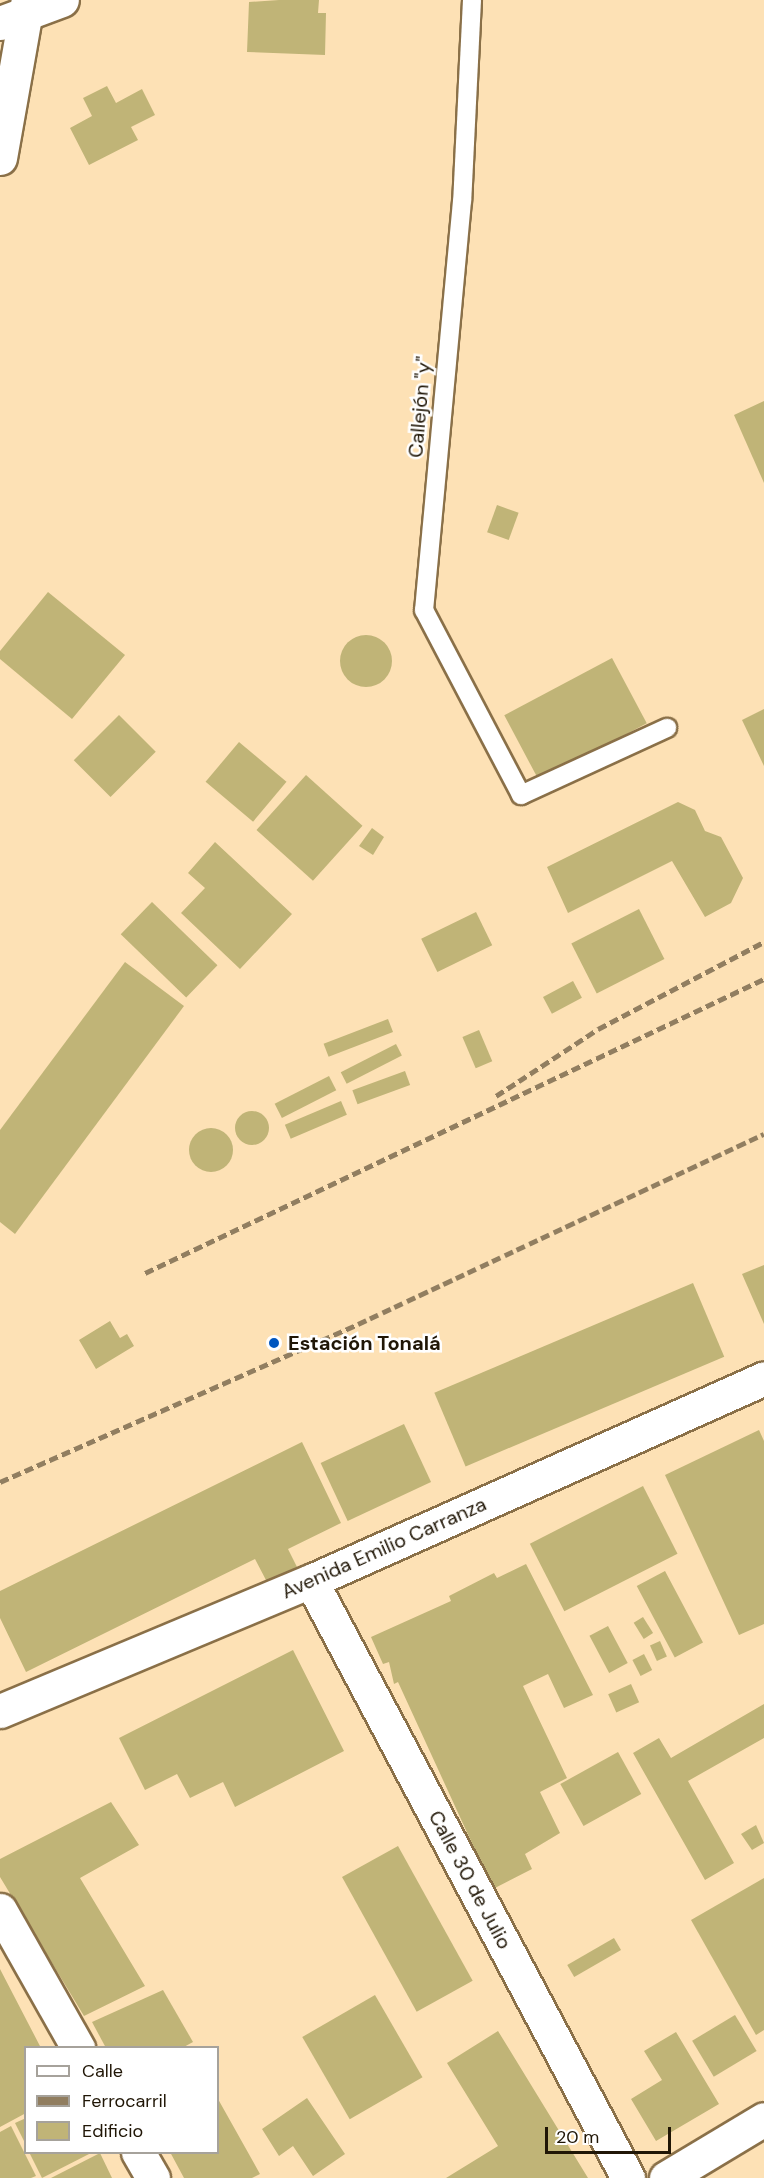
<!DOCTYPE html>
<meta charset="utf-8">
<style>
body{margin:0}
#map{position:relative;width:764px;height:2178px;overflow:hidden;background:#fde1b5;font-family:"DM Sans",sans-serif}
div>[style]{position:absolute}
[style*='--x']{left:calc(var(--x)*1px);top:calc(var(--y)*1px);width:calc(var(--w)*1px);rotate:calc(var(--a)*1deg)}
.building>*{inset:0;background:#c0b477;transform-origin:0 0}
.round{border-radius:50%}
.roads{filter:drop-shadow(2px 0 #8a7048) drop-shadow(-2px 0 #8a7048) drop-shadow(0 2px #8a7048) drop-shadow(0 -2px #8a7048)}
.lane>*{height:18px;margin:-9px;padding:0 9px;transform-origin:9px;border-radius:9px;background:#fff}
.street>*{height:33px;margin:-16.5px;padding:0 16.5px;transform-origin:16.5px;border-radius:16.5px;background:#fff}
.secondary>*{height:33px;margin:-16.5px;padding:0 16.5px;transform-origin:16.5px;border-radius:16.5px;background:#fff}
.rail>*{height:4.5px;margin-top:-2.25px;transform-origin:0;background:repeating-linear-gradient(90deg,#917e60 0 9px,transparent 0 13.5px)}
.dots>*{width:16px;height:16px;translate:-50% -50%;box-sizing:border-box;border:3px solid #fff;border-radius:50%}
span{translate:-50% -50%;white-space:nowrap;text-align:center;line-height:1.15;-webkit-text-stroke:5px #fff;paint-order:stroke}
.street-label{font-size:20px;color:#201606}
.poi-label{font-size:20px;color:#201606;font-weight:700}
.left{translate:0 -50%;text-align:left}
.legend{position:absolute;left:24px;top:2046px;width:195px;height:108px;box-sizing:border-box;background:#fff;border:2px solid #a6a29b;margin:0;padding:8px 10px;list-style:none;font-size:18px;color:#201606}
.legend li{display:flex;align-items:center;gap:12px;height:30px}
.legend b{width:30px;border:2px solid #a6a29b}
.scale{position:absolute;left:545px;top:2127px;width:126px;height:27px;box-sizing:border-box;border:3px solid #201606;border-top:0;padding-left:8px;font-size:18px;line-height:21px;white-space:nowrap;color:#201606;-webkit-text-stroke:4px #fff;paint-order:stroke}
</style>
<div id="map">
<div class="building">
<div style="clip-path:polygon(279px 0,319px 0,318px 13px,326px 13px,325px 55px,247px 52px,249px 2px)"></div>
<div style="clip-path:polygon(107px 86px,116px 103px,142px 89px,155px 115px,131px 127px,138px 140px,89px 165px,70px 128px,92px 116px,83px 98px)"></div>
<div style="clip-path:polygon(764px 401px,764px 483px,734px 415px)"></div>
<div style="left:497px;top:505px;width:23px;height:29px;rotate:20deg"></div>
<div style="clip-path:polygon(48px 592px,125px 655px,72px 719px,0 659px,0 651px)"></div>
<div class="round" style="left:340px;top:635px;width:52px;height:52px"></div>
<div style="left:612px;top:658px;width:74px;height:122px;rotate:62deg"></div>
<div style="clip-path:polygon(764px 709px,764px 766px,742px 720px)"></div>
<div style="left:119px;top:715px;width:52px;height:64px;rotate:45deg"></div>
<div style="left:239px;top:742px;width:62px;height:52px;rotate:40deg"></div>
<div style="left:306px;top:775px;width:76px;height:74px;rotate:42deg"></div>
<div style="clip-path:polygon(678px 802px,695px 810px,705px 831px,721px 837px,743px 878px,731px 903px,705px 917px,672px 861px,568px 913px,547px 867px)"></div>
<div style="clip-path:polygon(372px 828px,384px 837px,373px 855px,359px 846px)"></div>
<div style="clip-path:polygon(215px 842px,292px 914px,240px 969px,181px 913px,205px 888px,188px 873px)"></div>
<div style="left:152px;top:902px;width:91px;height:45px;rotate:44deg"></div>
<div style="left:639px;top:909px;width:56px;height:76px;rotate:63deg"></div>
<div style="left:476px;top:912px;width:37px;height:61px;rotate:64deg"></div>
<div style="clip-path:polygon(125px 962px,184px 1006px,15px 1234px,0 1222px,0 1130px)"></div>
<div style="left:573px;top:981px;width:19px;height:34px;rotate:62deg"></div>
<div style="left:388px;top:1019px;width:14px;height:69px;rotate:69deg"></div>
<div style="left:479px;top:1030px;width:34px;height:18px;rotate:67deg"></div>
<div style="left:396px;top:1044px;width:13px;height:62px;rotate:63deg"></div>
<div style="left:405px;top:1071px;width:15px;height:56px;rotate:70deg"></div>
<div style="left:329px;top:1076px;width:16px;height:61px;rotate:63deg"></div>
<div style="left:341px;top:1101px;width:15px;height:61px;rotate:67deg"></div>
<div class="round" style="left:235px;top:1111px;width:34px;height:34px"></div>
<div class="round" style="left:189px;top:1128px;width:44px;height:44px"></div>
<div style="clip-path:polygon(764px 1265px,764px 1324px,742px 1274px)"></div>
<div style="left:693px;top:1283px;width:80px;height:281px;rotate:67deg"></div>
<div style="clip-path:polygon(110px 1321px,120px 1338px,127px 1334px,134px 1346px,96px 1369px,79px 1340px)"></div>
<div style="left:404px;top:1424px;width:64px;height:92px;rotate:65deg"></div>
<div style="clip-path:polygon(759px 1430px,764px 1441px,764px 1624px,739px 1635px,665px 1475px)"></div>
<div style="clip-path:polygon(302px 1442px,341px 1523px,288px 1549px,297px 1567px,267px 1582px,255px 1559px,26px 1672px,0 1618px,0 1591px)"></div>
<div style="left:643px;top:1486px;width:76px;height:127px;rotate:63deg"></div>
<div style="clip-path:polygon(526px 1564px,593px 1695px,564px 1708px,548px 1674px,523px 1686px,567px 1778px,540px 1792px,560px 1833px,525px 1854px,532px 1869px,493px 1889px,398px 1682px,394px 1684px,389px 1662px,383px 1664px,371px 1637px,451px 1601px,449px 1596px,494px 1573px,497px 1578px)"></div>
<div style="left:665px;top:1571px;width:81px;height:32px;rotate:62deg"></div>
<div style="left:643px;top:1617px;width:19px;height:11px;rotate:58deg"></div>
<div style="left:608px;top:1626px;width:42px;height:21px;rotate:62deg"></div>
<div style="left:660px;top:1641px;width:17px;height:11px;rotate:66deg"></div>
<div style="clip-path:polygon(293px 1650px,344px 1751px,235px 1807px,223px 1782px,190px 1798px,177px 1774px,145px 1790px,119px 1738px)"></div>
<div style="left:644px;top:1654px;width:18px;height:13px;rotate:63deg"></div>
<div style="left:631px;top:1684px;width:20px;height:25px;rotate:66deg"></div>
<div style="clip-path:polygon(764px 1704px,764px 1738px,688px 1781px,734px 1863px,705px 1880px,633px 1753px,659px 1738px,671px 1758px)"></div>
<div style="left:618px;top:1752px;width:48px;height:66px;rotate:61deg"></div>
<div style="clip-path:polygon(111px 1802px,139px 1845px,80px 1878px,145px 1986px,84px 2016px,0 1877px,0 1859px)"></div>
<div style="clip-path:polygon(756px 1825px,764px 1843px,752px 1850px,741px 1834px)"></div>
<div style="left:398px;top:1846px;width:154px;height:64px;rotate:61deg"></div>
<div style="clip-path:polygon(764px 1878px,764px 2030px,756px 2035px,691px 1920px)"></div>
<div style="left:614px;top:1938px;width:14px;height:54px;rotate:60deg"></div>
<div style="clip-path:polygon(0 1969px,41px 2048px,26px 2048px,26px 2113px,0 2127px)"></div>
<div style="clip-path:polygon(163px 1990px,193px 2042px,182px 2048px,106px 2048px,92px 2022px)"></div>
<div style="left:375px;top:1995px;width:95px;height:84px;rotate:60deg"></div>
<div style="left:735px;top:2015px;width:42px;height:50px;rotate:59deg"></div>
<div style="clip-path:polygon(498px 2031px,588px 2178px,446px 2178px,498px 2146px,447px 2063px)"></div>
<div style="clip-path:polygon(676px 2032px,719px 2104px,656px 2141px,631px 2099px,662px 2080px,644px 2051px)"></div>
<div style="clip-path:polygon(307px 2098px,345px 2154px,313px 2176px,293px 2146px,279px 2156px,262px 2129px)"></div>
<div style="clip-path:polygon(218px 2099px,260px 2174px,252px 2178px,184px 2178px,170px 2152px,218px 2152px)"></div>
<div style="clip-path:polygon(26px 2118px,26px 2145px,15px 2123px)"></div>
<div style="clip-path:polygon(11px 2126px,36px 2176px,31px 2178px,0 2178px,0 2132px)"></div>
<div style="clip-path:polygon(29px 2152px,93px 2152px,42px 2178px)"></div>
<div style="clip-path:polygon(100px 2153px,112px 2178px,51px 2178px)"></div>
</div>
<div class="roads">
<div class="lane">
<div style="--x:472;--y:0;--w:201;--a:92.8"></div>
<div style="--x:462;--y:201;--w:411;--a:95.3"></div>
<div style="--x:424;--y:610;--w:209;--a:62.3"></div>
<div style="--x:521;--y:795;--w:161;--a:-24.7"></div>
</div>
<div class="street">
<div style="--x:0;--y:23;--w:66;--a:-20.4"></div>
<div style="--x:0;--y:158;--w:160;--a:-80"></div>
<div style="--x:311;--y:1581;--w:676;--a:62.03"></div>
<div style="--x:0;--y:1711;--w:337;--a:-22.7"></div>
<div style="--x:311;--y:1581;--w:496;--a:-24.1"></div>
<div style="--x:0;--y:1910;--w:159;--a:60.5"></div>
<div style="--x:138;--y:2152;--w:30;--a:60"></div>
</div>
<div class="secondary">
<div style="--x:666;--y:2178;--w:114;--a:-31"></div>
</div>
</div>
<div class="rail">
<div style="--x:496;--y:1096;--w:122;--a:-33.3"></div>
<div style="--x:598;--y:1029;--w:187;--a:-27.7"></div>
<div style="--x:145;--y:1273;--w:685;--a:-25.41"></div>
<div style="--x:0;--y:1482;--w:391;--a:-23.8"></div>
<div style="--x:358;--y:1324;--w:448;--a:-25.1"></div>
</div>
<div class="dots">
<div style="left:274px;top:1343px;background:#0056bf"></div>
</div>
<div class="street-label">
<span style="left:420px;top:407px;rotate:-85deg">Callejón "y"</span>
<span style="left:384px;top:1548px;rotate:-24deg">Avenida Emilio Carranza</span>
<span style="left:470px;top:1880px;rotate:62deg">Calle 30 de Julio</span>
</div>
<div class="poi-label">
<span class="left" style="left:288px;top:1343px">Estación Tonalá</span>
</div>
<ul class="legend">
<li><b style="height:8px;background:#fff"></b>Calle</li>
<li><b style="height:8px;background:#917e60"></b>Ferrocarril</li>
<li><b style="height:16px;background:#c0b477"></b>Edificio</li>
</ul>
<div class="scale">20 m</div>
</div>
